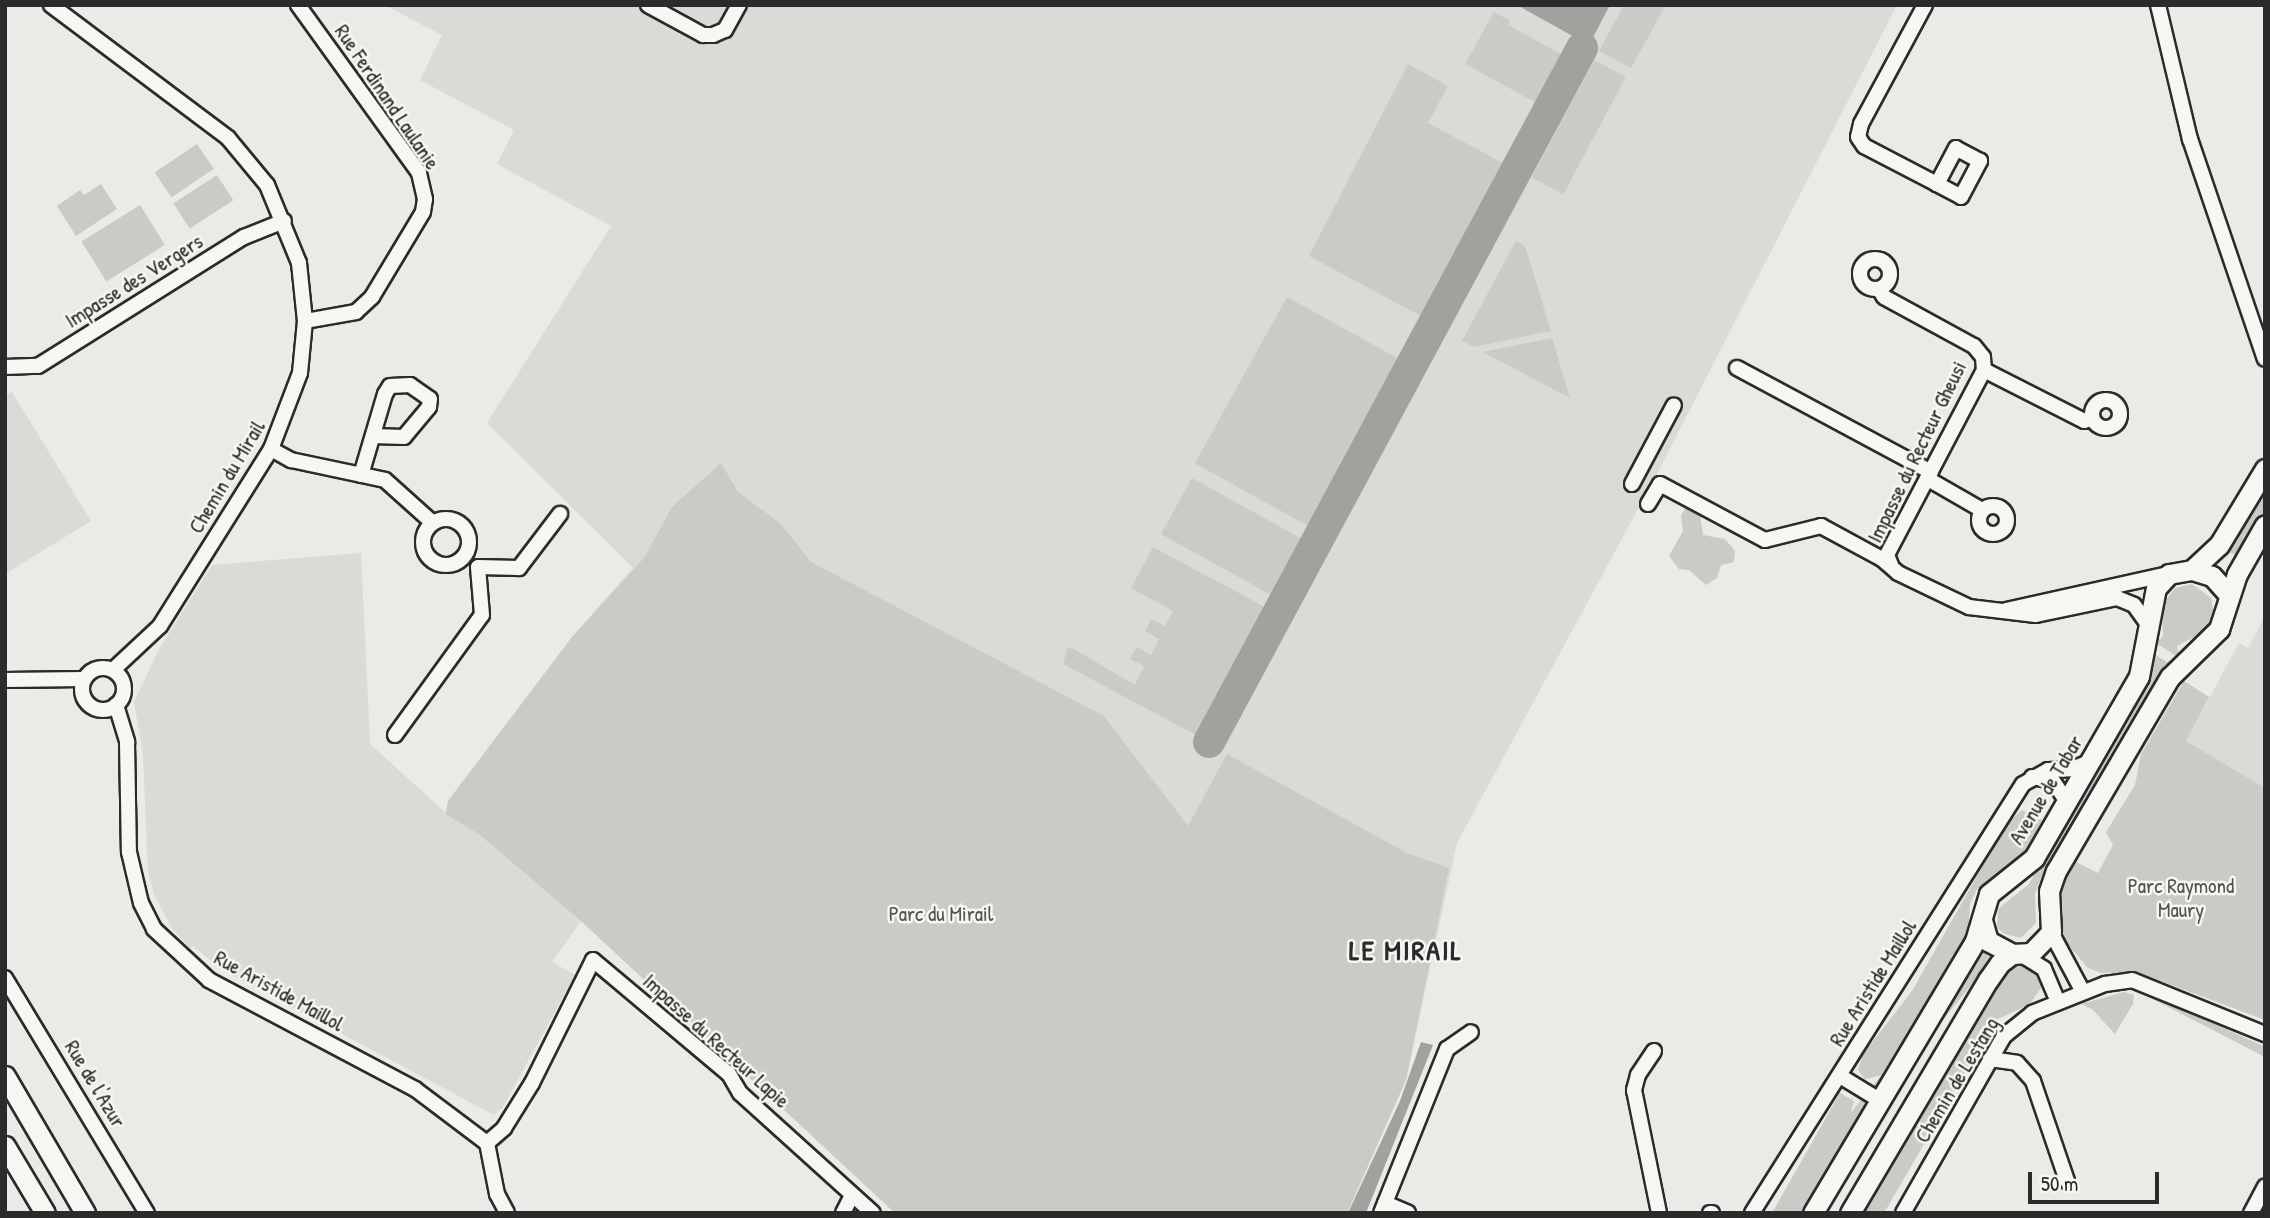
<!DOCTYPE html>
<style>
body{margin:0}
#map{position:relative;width:2270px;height:1218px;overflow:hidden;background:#eaeae6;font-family:"Patrick Hand",sans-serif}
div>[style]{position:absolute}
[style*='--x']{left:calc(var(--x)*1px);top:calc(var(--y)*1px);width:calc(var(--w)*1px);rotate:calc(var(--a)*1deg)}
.built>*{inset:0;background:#dadad6}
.green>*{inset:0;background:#cacac7;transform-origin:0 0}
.water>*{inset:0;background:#a1a19e}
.river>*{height:32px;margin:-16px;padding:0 16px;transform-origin:16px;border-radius:16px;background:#a1a19e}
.roads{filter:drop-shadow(2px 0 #2b2b2b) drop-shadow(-2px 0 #2b2b2b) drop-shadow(0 2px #2b2b2b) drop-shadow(0 -2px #2b2b2b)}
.street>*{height:14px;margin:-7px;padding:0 7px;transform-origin:7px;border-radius:7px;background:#f6f6f2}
.street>.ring{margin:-7px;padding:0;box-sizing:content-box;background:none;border:14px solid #f6f6f2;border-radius:50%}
.secondary>*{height:19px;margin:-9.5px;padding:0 9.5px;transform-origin:9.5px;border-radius:9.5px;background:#f6f6f2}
span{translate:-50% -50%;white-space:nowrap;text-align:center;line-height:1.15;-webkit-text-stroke:5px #f6f6f2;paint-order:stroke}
.street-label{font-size:21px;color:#2b2b2b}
.park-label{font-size:21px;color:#535352}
.district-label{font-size:28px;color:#2b2b2b;font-weight:700;letter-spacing:2px}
.frame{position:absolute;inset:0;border:7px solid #2b2b2b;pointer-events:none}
.scale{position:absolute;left:2028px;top:1172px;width:131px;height:32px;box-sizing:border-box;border:4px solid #2b2b2b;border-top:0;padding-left:9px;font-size:21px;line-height:24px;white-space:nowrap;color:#2b2b2b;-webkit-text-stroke:5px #f6f6f2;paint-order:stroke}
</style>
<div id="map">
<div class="built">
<div style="clip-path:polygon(384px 5px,1897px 5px,1656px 476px,1457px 843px,1406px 1080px,1347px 1213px,895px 1213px,581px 921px,552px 962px,575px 975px,503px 1107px,494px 1115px,222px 970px,193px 946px,190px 948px,173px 930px,155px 897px,148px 873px,143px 755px,134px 702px,159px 649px,212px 565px,361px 553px,370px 744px,446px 813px,448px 801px,572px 637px,633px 568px,487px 423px,611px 226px,497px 164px,514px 130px,420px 80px,442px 35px)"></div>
<div style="clip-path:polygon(12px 392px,91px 521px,5px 574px,5px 396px)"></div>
<div style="clip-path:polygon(2262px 622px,2265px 624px,2265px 788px,2186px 741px,2239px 643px,2248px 648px)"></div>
</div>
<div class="green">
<div style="clip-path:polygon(1624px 5px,1666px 5px,1631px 68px,1599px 51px)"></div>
<div style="clip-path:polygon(1494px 12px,1510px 21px,1508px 25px,1566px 57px,1540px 105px,1465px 64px)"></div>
<div style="left:1594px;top:60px;width:36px;height:133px;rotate:28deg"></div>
<div style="clip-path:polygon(1408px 64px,1448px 86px,1428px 123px,1520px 172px,1509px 193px,1514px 208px,1447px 330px,1309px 256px)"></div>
<div style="left:197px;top:144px;width:30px;height:51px;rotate:56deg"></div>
<div style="left:217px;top:175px;width:30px;height:52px;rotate:57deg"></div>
<div style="clip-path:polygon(101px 184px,117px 209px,76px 236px,57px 206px,80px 190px,84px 195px)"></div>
<div style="left:140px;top:205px;width:47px;height:69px;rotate:58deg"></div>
<div style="clip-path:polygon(1516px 241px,1525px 246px,1551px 331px,1474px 347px,1462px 341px)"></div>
<div style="left:1287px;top:297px;width:157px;height:190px;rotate:29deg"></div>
<div style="clip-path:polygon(1552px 338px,1570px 398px,1483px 352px)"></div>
<div style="clip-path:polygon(721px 463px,738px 492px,780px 523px,811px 562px,1104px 716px,1188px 826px,1227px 754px,1407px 853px,1449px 868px,1406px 1080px,1347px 1213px,895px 1213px,581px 921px,480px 835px,446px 814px,448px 801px,572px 637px,644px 558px,672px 507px)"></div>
<div style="left:1192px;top:478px;width:155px;height:64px;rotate:29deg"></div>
<div style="clip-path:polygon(2265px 486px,2265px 512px,2238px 557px,2223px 548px)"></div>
<div style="clip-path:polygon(1687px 506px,1700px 514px,1703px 535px,1725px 539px,1735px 551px,1734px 562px,1721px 565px,1717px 578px,1706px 585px,1689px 570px,1679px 569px,1669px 556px,1683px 531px,1681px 515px)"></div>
<div style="clip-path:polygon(1153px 547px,1291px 621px,1222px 749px,1063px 664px,1067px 649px,1072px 648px,1135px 685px,1144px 666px,1130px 659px,1137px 647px,1151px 655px,1159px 639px,1145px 631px,1151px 619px,1165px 626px,1173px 611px,1131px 588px)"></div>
<div style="clip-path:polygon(2192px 584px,2211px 598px,2214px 616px,2207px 630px,2177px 646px,2179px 658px,2156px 643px,2163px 636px,2162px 605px,2175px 588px)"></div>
<div style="clip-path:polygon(2152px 653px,2172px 665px,2118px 742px,2040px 880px,2035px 894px,2036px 923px,2021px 938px,2004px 934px,1997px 927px,1998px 909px,2029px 884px)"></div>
<div style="clip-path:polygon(2184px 681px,2209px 697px,2186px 741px,2265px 788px,2265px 1020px,2137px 972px,2101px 973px,2088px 968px,2066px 942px,2062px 927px,2061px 884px,2076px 862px,2098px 873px,2113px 845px,2106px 832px,2135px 785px,2141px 754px)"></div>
<div style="clip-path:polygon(2022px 810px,2042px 820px,2027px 849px,2017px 862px,1977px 889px,1970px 904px,1968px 937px,1884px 1075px,1865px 1079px,1858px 1070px,1863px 1054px,1912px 991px,2007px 823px)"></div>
<div style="left:1982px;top:951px;width:13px;height:306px;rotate:39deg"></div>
<div style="clip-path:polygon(2023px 963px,2039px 973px,2041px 988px,2030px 1004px,1996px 1020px,1884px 1213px,1864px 1213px,1982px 1003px,2010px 967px)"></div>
<div style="clip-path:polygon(2124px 992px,2134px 995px,2133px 1004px,2115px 1034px,2093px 1010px,2081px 1004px)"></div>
<div style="clip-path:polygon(2145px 992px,2265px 1047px,2265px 1057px,2145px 995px)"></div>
<div style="clip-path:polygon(1840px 1093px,1854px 1101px,1842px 1145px,1801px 1213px,1772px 1213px)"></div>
</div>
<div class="water">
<div style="clip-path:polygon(1517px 5px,1610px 5px,1589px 45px)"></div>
<div style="clip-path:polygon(1421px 1042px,1433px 1045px,1376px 1188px,1366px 1213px,1348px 1213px,1400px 1101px)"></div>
</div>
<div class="river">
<div style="--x:1209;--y:742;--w:788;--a:-61.74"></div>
</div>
<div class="roads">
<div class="street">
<div style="--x:51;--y:5;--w:221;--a:36.9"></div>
<div style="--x:228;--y:138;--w:61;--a:50.3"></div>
<div style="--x:267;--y:185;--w:84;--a:67.7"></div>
<div style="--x:299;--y:263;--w:58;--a:84.1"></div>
<div style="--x:305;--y:321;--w:52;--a:95.5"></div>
<div style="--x:300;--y:373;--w:81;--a:110.9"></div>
<div style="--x:271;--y:449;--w:209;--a:122.1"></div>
<div style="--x:160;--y:626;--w:64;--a:136.9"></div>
<div style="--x:298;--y:5;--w:207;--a:54.2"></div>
<div style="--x:419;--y:173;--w:27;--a:77"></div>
<div style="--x:425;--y:199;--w:13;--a:99"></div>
<div style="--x:423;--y:212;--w:99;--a:121"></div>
<div style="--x:372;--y:297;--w:22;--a:137"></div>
<div style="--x:356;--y:312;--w:52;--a:170"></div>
<div style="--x:648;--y:5;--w:63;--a:28.6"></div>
<div style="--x:703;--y:35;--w:10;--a:0"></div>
<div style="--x:713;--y:35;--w:13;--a:-23"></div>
<div style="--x:725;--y:30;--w:29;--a:-61"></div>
<div style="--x:1925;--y:5;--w:135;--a:118.3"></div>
<div style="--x:1861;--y:124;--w:13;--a:103"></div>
<div style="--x:1858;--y:137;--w:11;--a:56"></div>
<div style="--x:1864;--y:146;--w:82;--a:27.5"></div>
<div style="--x:1937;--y:184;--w:27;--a:28"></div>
<div style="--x:1961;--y:197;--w:41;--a:-62.2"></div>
<div style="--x:1980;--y:161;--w:27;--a:-152"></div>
<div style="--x:1956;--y:148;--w:41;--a:117.8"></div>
<div style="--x:2158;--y:5;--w:138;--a:76.6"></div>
<div style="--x:2190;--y:139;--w:232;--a:71.2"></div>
<div class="ring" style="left:1860px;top:259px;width:16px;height:16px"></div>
<div style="--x:1879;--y:289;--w:9;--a:58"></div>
<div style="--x:1884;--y:297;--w:102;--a:28.6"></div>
<div style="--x:1974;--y:346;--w:14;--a:51"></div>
<div style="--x:1983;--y:357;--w:13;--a:86"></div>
<div style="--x:1984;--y:370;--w:209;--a:117.7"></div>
<div style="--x:1887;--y:555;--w:11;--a:68"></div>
<div style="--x:5;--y:367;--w:33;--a:-2"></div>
<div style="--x:38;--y:366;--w:243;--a:-32.1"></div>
<div style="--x:244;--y:237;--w:43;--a:-21.8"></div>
<div style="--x:1737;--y:368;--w:220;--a:28.2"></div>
<div style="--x:1984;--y:370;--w:112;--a:27"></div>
<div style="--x:2084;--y:421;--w:7;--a:-16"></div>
<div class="ring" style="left:2092px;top:400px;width:14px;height:14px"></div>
<div style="--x:271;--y:449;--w:23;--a:29"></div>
<div style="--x:291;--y:460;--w:96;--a:12"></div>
<div style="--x:385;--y:480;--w:64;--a:41.9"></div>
<div style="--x:361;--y:475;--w:84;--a:-73.5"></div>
<div style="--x:385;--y:394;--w:9;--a:-58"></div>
<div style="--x:390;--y:386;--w:20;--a:-3"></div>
<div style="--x:410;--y:385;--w:24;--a:35"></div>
<div style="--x:430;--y:399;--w:8;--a:97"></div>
<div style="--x:429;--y:407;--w:39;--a:130"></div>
<div style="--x:404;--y:437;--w:31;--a:-178"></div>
<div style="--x:1928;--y:479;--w:62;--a:29.9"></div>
<div style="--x:1632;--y:484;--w:89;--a:-62"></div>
<div style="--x:1648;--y:504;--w:23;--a:-59"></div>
<div style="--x:1660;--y:484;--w:119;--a:28.1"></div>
<div style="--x:1765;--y:540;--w:58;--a:-14"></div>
<div style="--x:1821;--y:526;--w:69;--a:28.4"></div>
<div style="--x:1882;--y:559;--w:21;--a:41"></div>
<div style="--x:1898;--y:573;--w:79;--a:25.6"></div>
<div style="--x:1969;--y:607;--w:67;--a:6.8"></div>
<div style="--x:2036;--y:615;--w:83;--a:-11.9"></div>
<div style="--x:2117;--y:598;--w:18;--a:22"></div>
<div style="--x:2134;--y:605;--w:26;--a:54"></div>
<div class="ring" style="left:1979px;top:506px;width:14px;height:14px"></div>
<div class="ring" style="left:423px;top:519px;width:32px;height:32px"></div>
<div style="--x:2006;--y:610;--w:167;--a:-12.5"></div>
<div class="ring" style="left:82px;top:668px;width:28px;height:28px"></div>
<div style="--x:5;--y:680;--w:79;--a:-0.7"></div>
<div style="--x:116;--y:705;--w:39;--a:73"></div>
<div style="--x:127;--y:742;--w:110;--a:89"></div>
<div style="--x:129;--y:852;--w:52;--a:76.8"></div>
<div style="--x:141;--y:903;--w:29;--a:63"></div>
<div style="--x:154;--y:929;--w:75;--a:42.8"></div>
<div style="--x:209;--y:980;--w:233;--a:27.9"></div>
<div style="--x:415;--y:1089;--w:90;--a:36.9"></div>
<div style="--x:487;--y:1143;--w:52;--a:78.9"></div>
<div style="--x:497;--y:1194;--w:21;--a:62"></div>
<div style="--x:395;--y:735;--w:148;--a:-54.1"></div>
<div style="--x:482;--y:615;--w:48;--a:-94.8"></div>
<div style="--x:478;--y:567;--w:41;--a:1.4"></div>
<div style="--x:519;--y:568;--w:68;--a:-52.8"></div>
<div style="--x:2032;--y:777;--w:21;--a:11"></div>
<div style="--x:2053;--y:781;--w:23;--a:56"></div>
<div style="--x:2051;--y:932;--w:68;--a:61.9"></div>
<div style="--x:2022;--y:955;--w:26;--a:32"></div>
<div style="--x:2044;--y:969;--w:36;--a:67"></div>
<div style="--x:5;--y:978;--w:275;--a:58.9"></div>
<div style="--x:1654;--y:1051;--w:29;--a:124"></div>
<div style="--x:1638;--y:1075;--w:16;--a:105"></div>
<div style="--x:1634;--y:1090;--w:126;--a:78.5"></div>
<div style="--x:1990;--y:1059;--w:27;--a:8"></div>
<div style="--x:2017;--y:1063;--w:24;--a:48"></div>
<div style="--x:2033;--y:1081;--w:106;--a:71.2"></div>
<div style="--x:1840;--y:1076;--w:48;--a:31.4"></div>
<div style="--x:487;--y:1143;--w:23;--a:-41"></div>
<div style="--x:504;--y:1128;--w:53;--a:-58.1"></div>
<div style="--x:532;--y:1083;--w:137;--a:-63.6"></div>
<div style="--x:593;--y:960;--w:177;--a:40"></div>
<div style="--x:729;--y:1074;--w:22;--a:60"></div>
<div style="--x:740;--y:1093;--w:179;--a:42.1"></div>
<div style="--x:1385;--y:1203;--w:25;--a:23"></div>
<div style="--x:843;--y:1213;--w:20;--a:-63"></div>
<div style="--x:1381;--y:1213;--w:177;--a:-68.1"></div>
<div style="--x:1447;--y:1049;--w:29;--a:-35"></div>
<div style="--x:1710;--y:1213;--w:2;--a:0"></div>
<div style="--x:1752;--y:1213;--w:507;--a:-57.72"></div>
<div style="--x:2023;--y:784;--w:29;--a:-29"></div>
<div style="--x:2048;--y:770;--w:24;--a:-2"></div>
<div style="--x:2072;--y:769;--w:18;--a:-22"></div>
<div style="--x:1903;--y:1213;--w:204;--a:-60.3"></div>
<div style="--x:2004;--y:1036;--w:36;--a:-39"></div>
<div style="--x:2032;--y:1013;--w:79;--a:-21.7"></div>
<div style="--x:2105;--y:984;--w:27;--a:-8"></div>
<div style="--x:2132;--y:980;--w:144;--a:22.1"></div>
<div style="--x:2251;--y:1213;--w:30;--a:-62"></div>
</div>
<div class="secondary">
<div style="--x:2192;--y:570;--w:37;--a:-43"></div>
<div style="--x:2219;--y:545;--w:89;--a:-58.8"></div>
<div style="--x:1982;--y:920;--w:22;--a:74"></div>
<div style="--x:1988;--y:941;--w:27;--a:28"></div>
<div style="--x:5;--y:1076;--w:159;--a:59.7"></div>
<div style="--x:5;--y:1146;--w:78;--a:59.2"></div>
<div style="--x:1813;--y:1213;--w:317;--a:-59.2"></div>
<div style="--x:1975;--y:941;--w:49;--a:-73.4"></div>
<div style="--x:1989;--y:894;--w:58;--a:-38.7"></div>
<div style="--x:2034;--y:858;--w:210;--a:-60"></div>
<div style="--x:2139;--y:676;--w:90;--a:-79.1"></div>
<div style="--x:2156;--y:588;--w:19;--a:-47"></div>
<div style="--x:2169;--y:574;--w:23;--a:-10"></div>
<div style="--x:2192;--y:570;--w:21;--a:17"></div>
<div style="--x:2212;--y:576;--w:24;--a:48"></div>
<div style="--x:1850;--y:1213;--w:271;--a:-59.4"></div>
<div style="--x:1988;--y:980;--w:21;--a:-55"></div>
<div style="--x:2000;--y:963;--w:15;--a:-37"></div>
<div style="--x:2012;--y:954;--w:19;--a:-3"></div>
<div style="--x:2031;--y:953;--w:29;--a:-46"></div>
<div style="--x:2051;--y:932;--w:41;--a:-92.8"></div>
<div style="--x:2049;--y:891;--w:21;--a:-71"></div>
<div style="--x:2056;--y:871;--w:225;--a:-59.6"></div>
<div style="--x:2170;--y:677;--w:69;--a:-44.4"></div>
<div style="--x:2219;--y:629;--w:58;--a:-71.9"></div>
<div style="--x:2237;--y:574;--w:56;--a:-60.3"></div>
</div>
</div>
<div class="street-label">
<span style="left:387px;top:97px;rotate:56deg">Rue Ferdinand Laulanie</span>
<span style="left:134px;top:281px;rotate:-32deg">Impasse des Vergers</span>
<span style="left:1917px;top:452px;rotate:-64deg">Impasse du Recteur Gheusi</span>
<span style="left:227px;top:477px;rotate:-59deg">Chemin du Mirail</span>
<span style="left:2046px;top:790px;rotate:-59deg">Avenue de Tabar</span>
<span style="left:1873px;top:983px;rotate:-58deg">Rue Aristide Maillol</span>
<span style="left:279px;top:991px;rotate:29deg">Rue Aristide Maillol</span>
<span style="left:716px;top:1041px;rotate:42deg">Impasse du Recteur Lapie</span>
<span style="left:1957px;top:1080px;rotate:-59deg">Chemin de Lestang</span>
<span style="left:95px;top:1084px;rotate:59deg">Rue de l'Azur</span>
</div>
<div class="park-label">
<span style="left:2181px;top:898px">Parc Raymond<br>Maury</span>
<span style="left:941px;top:914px">Parc du Mirail</span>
</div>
<div class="district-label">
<span style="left:1406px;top:950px">LE MIRAIL</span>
</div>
<div class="frame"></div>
<div class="scale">50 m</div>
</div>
